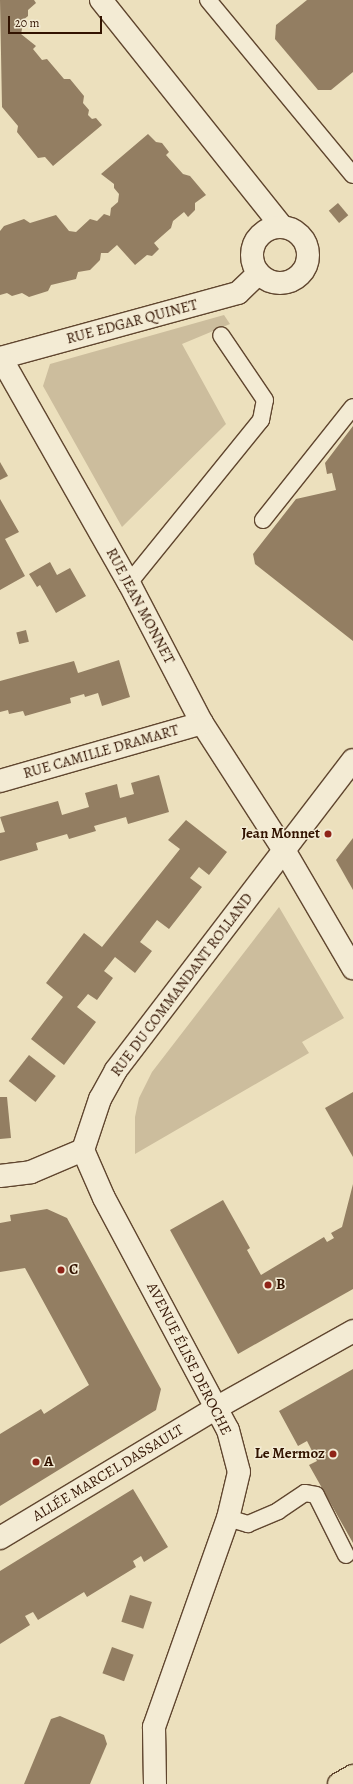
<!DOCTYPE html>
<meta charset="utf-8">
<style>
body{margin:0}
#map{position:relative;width:353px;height:1784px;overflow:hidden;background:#ece0bd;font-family:Alegreya,serif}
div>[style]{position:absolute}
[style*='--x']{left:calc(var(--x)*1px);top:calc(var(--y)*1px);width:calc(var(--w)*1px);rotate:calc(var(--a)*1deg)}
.green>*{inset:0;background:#ccbd9d}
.building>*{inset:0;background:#937e62;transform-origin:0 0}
.roads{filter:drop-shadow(1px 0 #60462f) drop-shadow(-1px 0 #60462f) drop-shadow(0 1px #60462f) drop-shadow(0 -1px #60462f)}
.service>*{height:16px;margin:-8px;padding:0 8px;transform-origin:8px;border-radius:8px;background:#f3ebd4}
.pedestrian>*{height:22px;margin:-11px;padding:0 11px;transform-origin:11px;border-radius:11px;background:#f3ebd4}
.minor>*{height:22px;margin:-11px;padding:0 11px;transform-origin:11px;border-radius:11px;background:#f3ebd4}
.minor>.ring{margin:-11px;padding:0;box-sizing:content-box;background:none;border:22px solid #f3ebd4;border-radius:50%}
.tertiary>*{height:22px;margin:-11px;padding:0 11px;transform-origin:11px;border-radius:11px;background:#f3ebd4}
.primary>*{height:22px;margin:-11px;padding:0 11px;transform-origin:11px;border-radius:11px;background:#ece0bd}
.dots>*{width:11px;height:11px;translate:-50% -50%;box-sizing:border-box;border:2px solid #f3ebd4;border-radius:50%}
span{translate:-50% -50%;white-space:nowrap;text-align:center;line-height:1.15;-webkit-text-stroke:3px #f3ebd4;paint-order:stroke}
.street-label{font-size:15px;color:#321300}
.poi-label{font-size:15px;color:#321300;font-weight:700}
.right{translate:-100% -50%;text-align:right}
.left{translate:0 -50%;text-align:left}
.scale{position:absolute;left:8px;top:16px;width:94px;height:18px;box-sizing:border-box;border:2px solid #321300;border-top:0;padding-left:5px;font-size:12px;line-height:14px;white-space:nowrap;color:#321300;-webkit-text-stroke:3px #f3ebd4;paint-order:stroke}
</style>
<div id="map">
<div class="green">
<div style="clip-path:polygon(224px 315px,230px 324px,182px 344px,226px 424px,122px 527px,43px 386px,50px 364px)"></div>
<div style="clip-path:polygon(279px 907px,344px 1018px,302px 1042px,309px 1053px,135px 1154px,135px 1117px,139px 1098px,152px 1072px)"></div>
</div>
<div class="building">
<div style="clip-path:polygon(0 0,34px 0,36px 3px,28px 10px,28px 16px,18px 24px,22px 29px,21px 34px,36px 46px,33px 49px,42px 60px,47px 59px,64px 79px,70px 79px,84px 96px,83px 103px,89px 110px,88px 115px,92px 119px,96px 118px,102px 125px,53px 166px,45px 157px,38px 158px,17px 132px,18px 126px,2px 107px)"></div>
<div style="clip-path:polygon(307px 0,353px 0,353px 72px,331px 90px,318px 90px,275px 39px,276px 25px)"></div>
<div style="clip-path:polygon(148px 134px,156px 142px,162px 143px,169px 152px,166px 155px,183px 174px,190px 176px,206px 195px,195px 203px,195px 210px,188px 217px,184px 212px,173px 221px,171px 228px,154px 243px,159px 249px,152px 256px,147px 255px,135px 265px,117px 245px,108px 253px,101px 253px,100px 260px,90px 270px,78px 272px,76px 279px,51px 285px,48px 291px,29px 297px,22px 293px,12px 296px,7px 293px,0 295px,0 231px,4px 226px,24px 219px,30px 223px,56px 215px,69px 231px,76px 232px,90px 219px,97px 221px,104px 214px,110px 216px,111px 208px,118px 202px,119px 194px,114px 188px,114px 184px,101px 174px)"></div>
<div style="left:338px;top:203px;width:16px;height:12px;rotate:50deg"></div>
<div style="clip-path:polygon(353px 426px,353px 641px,255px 564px,253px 554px,296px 499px,336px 490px,332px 473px,327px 474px,325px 463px)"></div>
<div style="clip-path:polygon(0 462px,8px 476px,0 480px)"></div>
<div style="clip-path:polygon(0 499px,19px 532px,5px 539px,25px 576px,0 590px)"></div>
<div style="clip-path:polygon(50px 562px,57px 575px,70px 568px,86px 596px,56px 613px,40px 585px,37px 587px,29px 574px)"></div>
<div style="left:26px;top:630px;width:12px;height:10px;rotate:76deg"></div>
<div style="clip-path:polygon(119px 660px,130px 697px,102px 706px,98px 693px,85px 697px,84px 694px,70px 698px,71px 703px,25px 716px,23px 711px,9px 714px,8px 710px,0 712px,0 681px,74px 661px,78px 673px)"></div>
<div style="clip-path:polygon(159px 775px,169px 812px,128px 824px,126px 817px,94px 826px,96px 831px,69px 839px,67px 834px,36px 843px,38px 850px,0 861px,0 833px,5px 832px,0 817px,58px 801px,62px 815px,89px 807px,85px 793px,117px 784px,120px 798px,134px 794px,131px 783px)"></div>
<div style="clip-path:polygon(186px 820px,227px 852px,209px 875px,199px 867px,190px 878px,202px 887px,169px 929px,157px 920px,140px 942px,152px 951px,135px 973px,115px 957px,104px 971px,113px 978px,97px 1000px,88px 994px,77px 1007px,96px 1022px,64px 1065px,31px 1039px,63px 997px,46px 983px,84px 933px,102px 947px,180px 849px,168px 840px)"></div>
<div style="clip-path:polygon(353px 838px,353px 890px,336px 860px)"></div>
<div style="left:29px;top:1055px;width:34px;height:33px;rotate:38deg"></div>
<div style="clip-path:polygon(353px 1092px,353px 1157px,325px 1108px)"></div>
<div style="clip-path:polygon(0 1097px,7px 1097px,11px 1138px,0 1139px)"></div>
<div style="clip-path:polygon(353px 1184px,353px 1289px,238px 1354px,170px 1230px,223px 1200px,250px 1248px,247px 1250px,261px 1275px,324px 1237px,327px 1242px,334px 1238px,331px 1233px,342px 1227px)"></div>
<div style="clip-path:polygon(47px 1209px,67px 1218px,161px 1389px,156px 1410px,0 1506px,0 1434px,41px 1409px,44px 1414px,89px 1385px,25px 1268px,0 1272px,0 1223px,11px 1221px,10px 1215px)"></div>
<div style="clip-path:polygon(353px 1369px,353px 1543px,309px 1465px,317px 1461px,307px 1441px,298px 1446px,279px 1411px)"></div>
<div style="clip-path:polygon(133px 1489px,168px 1547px,144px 1562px,141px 1556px,133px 1561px,136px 1567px,87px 1597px,84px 1592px,38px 1620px,33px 1612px,25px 1616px,30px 1625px,0 1644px,0 1571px)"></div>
<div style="left:130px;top:1595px;width:23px;height:28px;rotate:18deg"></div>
<div style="left:112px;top:1647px;width:23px;height:28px;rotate:20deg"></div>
<div style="clip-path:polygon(60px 1716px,104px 1735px,107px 1744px,90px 1784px,24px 1784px,51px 1719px)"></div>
</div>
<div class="roads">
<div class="service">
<div style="--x:208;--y:0;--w:227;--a:50.4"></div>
<div style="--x:263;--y:520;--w:144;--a:-51.5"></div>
<div style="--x:129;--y:583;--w:210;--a:-51"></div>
<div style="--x:261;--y:420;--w:20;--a:-79"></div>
<div style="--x:265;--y:400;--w:78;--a:-124.1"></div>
<div style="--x:228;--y:1518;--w:21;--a:17"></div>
<div style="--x:248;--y:1524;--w:33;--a:-23"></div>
<div style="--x:278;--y:1511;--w:32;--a:-34"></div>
<div style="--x:305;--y:1493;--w:11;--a:10"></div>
<div style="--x:316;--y:1495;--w:67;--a:63.4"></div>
</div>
<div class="pedestrian">
<div style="--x:0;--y:1538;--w:252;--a:-31"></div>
</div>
<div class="minor">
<div style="--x:101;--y:0;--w:290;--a:51.4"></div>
<div class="ring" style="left:252px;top:227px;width:34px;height:34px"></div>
<div style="--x:0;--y:358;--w:247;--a:-15.3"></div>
<div style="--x:238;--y:293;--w:28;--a:-44"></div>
<div style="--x:1;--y:358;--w:259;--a:60.4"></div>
<div style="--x:129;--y:583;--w:158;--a:62.5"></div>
<div style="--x:202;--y:723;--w:151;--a:57.2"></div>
<div style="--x:284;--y:850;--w:137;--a:59.7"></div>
<div style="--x:0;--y:781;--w:210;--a:-16"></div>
<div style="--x:216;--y:1408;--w:157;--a:-29.3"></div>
</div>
<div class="tertiary">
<div style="--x:83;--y:1150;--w:52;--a:66.4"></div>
<div style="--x:104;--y:1198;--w:263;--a:61.9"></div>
<div style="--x:228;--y:1430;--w:43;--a:75.3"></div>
<div style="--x:239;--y:1472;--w:47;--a:103.4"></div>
<div style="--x:228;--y:1518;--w:222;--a:109.5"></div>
<div style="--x:154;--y:1727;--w:57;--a:89"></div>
<div style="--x:0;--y:1176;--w:31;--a:-7"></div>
<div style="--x:31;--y:1172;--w:56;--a:-22.9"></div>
<div style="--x:83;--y:1150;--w:54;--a:-71.6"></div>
<div style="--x:100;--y:1099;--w:33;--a:-61"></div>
<div style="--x:116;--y:1070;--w:390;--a:-52.6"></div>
</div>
<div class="primary">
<div style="--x:339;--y:1784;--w:16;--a:-30"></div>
</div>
</div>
<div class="dots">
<div style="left:328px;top:834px;background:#8f2418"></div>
<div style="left:61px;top:1270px;background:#8f2418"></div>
<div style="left:268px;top:1285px;background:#8f2418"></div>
<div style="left:333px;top:1454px;background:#8f2418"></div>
<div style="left:36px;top:1462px;background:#8f2418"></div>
</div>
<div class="street-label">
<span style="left:132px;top:322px;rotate:-15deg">RUE EDGAR QUINET</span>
<span style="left:140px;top:606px;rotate:62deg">RUE JEAN MONNET</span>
<span style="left:101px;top:752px;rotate:-16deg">RUE CAMILLE DRAMART</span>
<span style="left:182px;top:985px;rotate:-53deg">RUE DU COMMANDANT ROLLAND</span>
<span style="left:189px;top:1359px;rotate:63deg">AVENUE ÉLISE DEROCHE</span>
<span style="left:108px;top:1473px;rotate:-31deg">ALLÉE MARCEL DASSAULT</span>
</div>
<div class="poi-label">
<span class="right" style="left:320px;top:834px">Jean Monnet</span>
<span class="left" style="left:69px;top:1270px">C</span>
<span class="left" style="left:276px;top:1285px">B</span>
<span class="right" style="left:325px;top:1454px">Le Mermoz</span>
<span class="left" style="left:44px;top:1462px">A</span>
</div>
<div class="scale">20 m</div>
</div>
